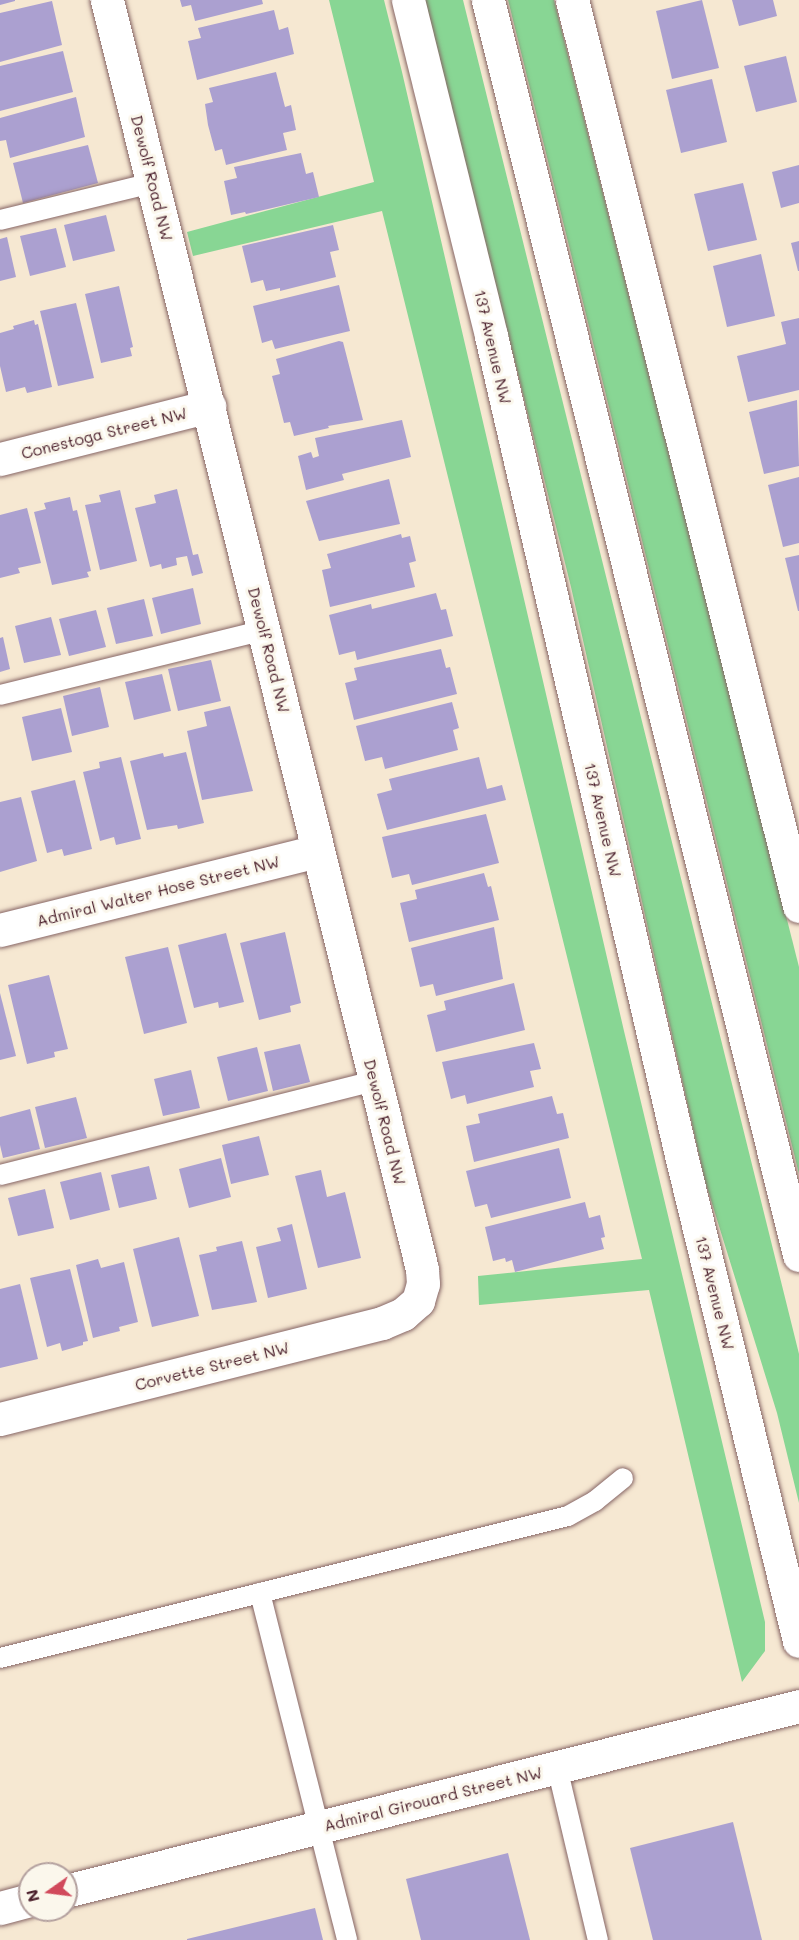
<!DOCTYPE html>
<html>
<head>
<meta charset="utf-8">
<style>
  body { margin:0 }
  #map { position:relative; width:799px; height:1940px; overflow:hidden; background:#f6e8d2; font-family:Mali,sans-serif }
  div>[style] { position:absolute }
  .green>* { inset:0; background:#88d694 }
  .building>* { inset:0; background:#aba0d0 }
  .roads { filter:drop-shadow(0 0 2px #866565) drop-shadow(0 0 2px #866565) }
  .service>* { height:20px; margin:-10px; padding:0 10px; transform-origin:10px; border-radius:10px; background:#fff }
  .minor>* { height:33px; margin:-16.5px; padding:0 16.5px; transform-origin:16.5px; border-radius:16.5px; background:#fff }
  .secondary>* { height:33px; margin:-16.5px; padding:0 16.5px; transform-origin:16.5px; border-radius:16.5px; background:#fff }
  span { translate:-50% -50%; white-space:nowrap; text-align:center; line-height:1.15; -webkit-text-stroke:6px #fbf7ec; paint-order:stroke }
  .street-label { font-size:16px; color:#4a1f2b }
  .north { position:absolute; left:18px; top:1862px; width:60px; height:60px; box-sizing:border-box; background:#fbf7ec; border:2px solid #b4a19f; border-radius:50%; rotate:256deg; font-size:16px; font-weight:700; line-height:24px; text-align:center; color:#4a1f2b }
  .north::after { content:''; display:block; margin:auto; width:21px; height:27px; background:#d1495b; clip-path:polygon(50% 0,100% 100%,50% 72%,0 100%) }
</style>
</head>
<body>
<div id="map">
  <div class="green">
    <i style="clip-path:polygon(329px 0,384px 0,402px 72px,624px 1031px,765px 1622px,765px 1651px,742px 1682px,649px 1290px,479px 1305px,478px 1276px,642px 1259px,382px 211px,193px 256px,187px 232px,374px 182px)"></i>
    <i style="clip-path:polygon(425px 0,463px 0,799px 1354px,799px 1503px,777px 1413px,705px 1181px,571px 587px)"></i>
    <i style="clip-path:polygon(508px 0,554px 0,799px 967px,799px 1174px)"></i>
  </div>
  <div class="building">
    <i style="clip-path:polygon(0 0,15px 0,15px 1px,0 5px)"></i>
    <i style="clip-path:polygon(180px 0,262px 0,263px 4px,195px 21px,191px 5px,182px 7px)"></i>
    <i style="clip-path:polygon(702px 0,719px 68px,672px 79px,656px 11px)"></i>
    <i style="clip-path:polygon(732px 0,773px 0,777px 16px,739px 26px)"></i>
    <i style="clip-path:polygon(52px 1px,62px 45px,0 62px,0 13px)"></i>
    <i style="clip-path:polygon(274px 10px,279px 30px,288px 27px,294px 54px,197px 80px,188px 41px,201px 38px,198px 28px)"></i>
    <i style="clip-path:polygon(63px 51px,73px 92px,0 111px,0 66px)"></i>
    <i style="clip-path:polygon(786px 56px,797px 102px,756px 112px,744px 66px)"></i>
    <i style="clip-path:polygon(276px 72px,285px 107px,291px 105px,296px 130px,283px 133px,287px 150px,226px 165px,222px 149px,215px 151px,208px 125px,205px 104px,213px 102px,209px 88px)"></i>
    <i style="clip-path:polygon(712px 79px,727px 142px,681px 153px,666px 90px)"></i>
    <i style="clip-path:polygon(76px 97px,85px 137px,10px 158px,6px 140px,0 141px,0 118px)"></i>
    <i style="clip-path:polygon(88px 145px,98px 183px,23px 203px,13px 163px)"></i>
    <i style="clip-path:polygon(301px 153px,306px 174px,313px 172px,319px 197px,246px 214px,245px 212px,231px 215px,224px 181px,237px 178px,234px 167px)"></i>
    <i style="clip-path:polygon(799px 165px,799px 203px,781px 208px,772px 172px)"></i>
    <i style="clip-path:polygon(743px 183px,757px 240px,708px 251px,694px 194px)"></i>
    <i style="clip-path:polygon(106px 215px,115px 251px,73px 261px,64px 225px)"></i>
    <i style="clip-path:polygon(333px 225px,339px 250px,330px 252px,336px 277px,280px 291px,280px 288px,266px 291px,263px 280px,251px 283px,242px 246px)"></i>
    <i style="clip-path:polygon(56px 228px,66px 267px,30px 276px,20px 236px)"></i>
    <i style="clip-path:polygon(7px 237px,16px 277px,0 281px,0 239px)"></i>
    <i style="clip-path:polygon(799px 241px,799px 271px,798px 271px,791px 243px)"></i>
    <i style="clip-path:polygon(761px 254px,775px 316px,727px 327px,713px 266px)"></i>
    <i style="clip-path:polygon(339px 285px,350px 331px,275px 349px,272px 340px,262px 343px,253px 306px)"></i>
    <i style="clip-path:polygon(119px 286px,133px 347px,130px 348px,132px 356px,101px 363px,85px 294px)"></i>
    <i style="clip-path:polygon(76px 303px,94px 378px,58px 386px,40px 311px)"></i>
    <i style="clip-path:polygon(799px 318px,799px 390px,748px 402px,737px 356px,786px 344px,781px 322px)"></i>
    <i style="clip-path:polygon(34px 320px,35px 325px,38px 324px,52px 387px,27px 393px,25px 387px,6px 392px,0 366px,0 333px,14px 329px,13px 326px)"></i>
    <i style="clip-path:polygon(339px 341px,343px 342px,363px 420px,328px 426px,329px 428px,294px 436px,290px 422px,284px 423px,272px 376px,280px 374px,276px 359px)"></i>
    <i style="clip-path:polygon(797px 400px,799px 466px,764px 474px,749px 412px)"></i>
    <i style="clip-path:polygon(402px 420px,411px 457px,342px 474px,344px 480px,306px 490px,298px 456px,311px 452px,313px 458px,319px 456px,315px 438px)"></i>
    <i style="clip-path:polygon(799px 477px,799px 543px,783px 547px,768px 485px)"></i>
    <i style="clip-path:polygon(389px 479px,400px 524px,319px 541px,306px 501px)"></i>
    <i style="clip-path:polygon(177px 489px,193px 555px,198px 554px,203px 573px,192px 576px,187px 556px,176px 558px,177px 565px,162px 569px,161px 564px,150px 567px,135px 508px,156px 503px,154px 495px)"></i>
    <i style="clip-path:polygon(120px 490px,137px 561px,100px 570px,85px 505px,101px 502px,99px 495px)"></i>
    <i style="clip-path:polygon(70px 497px,73px 511px,77px 510px,91px 571px,87px 572px,89px 577px,52px 585px,34px 512px,46px 509px,44px 503px)"></i>
    <i style="clip-path:polygon(27px 508px,41px 563px,18px 568px,20px 573px,0 578px,0 515px)"></i>
    <i style="clip-path:polygon(401px 534px,402px 538px,410px 536px,416px 561px,409px 563px,415px 587px,330px 607px,322px 570px,331px 568px,327px 554px)"></i>
    <i style="clip-path:polygon(799px 555px,799px 611px,798px 611px,785px 558px)"></i>
    <i style="clip-path:polygon(193px 588px,201px 624px,161px 634px,152px 598px)"></i>
    <i style="clip-path:polygon(436px 593px,441px 610px,446px 609px,453px 636px,357px 660px,355px 651px,339px 655px,329px 615px,371px 604px,372px 609px)"></i>
    <i style="clip-path:polygon(144px 599px,153px 636px,116px 644px,107px 608px)"></i>
    <i style="clip-path:polygon(96px 610px,106px 647px,69px 656px,59px 619px)"></i>
    <i style="clip-path:polygon(51px 617px,61px 655px,24px 663px,15px 626px)"></i>
    <i style="clip-path:polygon(3px 637px,10px 669px,0 672px,0 638px)"></i>
    <i style="clip-path:polygon(441px 649px,446px 668px,450px 667px,457px 694px,354px 720px,345px 683px,357px 680px,354px 668px)"></i>
    <i style="clip-path:polygon(211px 660px,221px 701px,178px 711px,168px 669px)"></i>
    <i style="clip-path:polygon(162px 674px,171px 711px,134px 720px,125px 682px)"></i>
    <i style="clip-path:polygon(100px 687px,109px 727px,72px 736px,63px 696px)"></i>
    <i style="clip-path:polygon(452px 702px,459px 728px,453px 730px,458px 750px,385px 769px,382px 757px,365px 761px,356px 726px)"></i>
    <i style="clip-path:polygon(230px 706px,253px 791px,202px 800px,187px 731px,207px 726px,204px 712px)"></i>
    <i style="clip-path:polygon(61px 708px,72px 752px,32px 761px,22px 717px)"></i>
    <i style="clip-path:polygon(186px 752px,204px 823px,178px 829px,177px 825px,147px 830px,130px 761px,163px 753px,164px 757px)"></i>
    <i style="clip-path:polygon(121px 757px,141px 839px,116px 845px,114px 837px,100px 841px,83px 772px,100px 768px,99px 762px)"></i>
    <i style="clip-path:polygon(479px 757px,487px 789px,502px 785px,506px 800px,387px 830px,377px 794px,392px 790px,389px 779px)"></i>
    <i style="clip-path:polygon(75px 780px,92px 849px,64px 856px,62px 849px,47px 853px,31px 791px)"></i>
    <i style="clip-path:polygon(21px 797px,37px 861px,0 872px,0 802px)"></i>
    <i style="clip-path:polygon(486px 814px,499px 863px,412px 885px,409px 874px,392px 878px,382px 837px)"></i>
    <i style="clip-path:polygon(484px 873px,488px 887px,491px 886px,499px 920px,409px 942px,400px 903px,417px 899px,415px 890px)"></i>
    <i style="clip-path:polygon(494px 927px,503px 979px,436px 996px,433px 984px,420px 987px,411px 948px)"></i>
    <i style="clip-path:polygon(285px 932px,301px 1003px,290px 1006px,291px 1012px,259px 1020px,240px 943px)"></i>
    <i style="clip-path:polygon(226px 933px,244px 1002px,219px 1008px,218px 1002px,194px 1008px,178px 945px)"></i>
    <i style="clip-path:polygon(168px 947px,187px 1023px,144px 1034px,125px 957px)"></i>
    <i style="clip-path:polygon(49px 975px,68px 1049px,54px 1052px,55px 1057px,27px 1064px,8px 985px)"></i>
    <i style="clip-path:polygon(514px 983px,525px 1030px,436px 1052px,427px 1015px,446px 1010px,444px 1001px)"></i>
    <i style="clip-path:polygon(0 993px,16px 1056px,0 1060px)"></i>
    <i style="clip-path:polygon(534px 1043px,541px 1069px,530px 1071px,534px 1087px,467px 1104px,465px 1095px,451px 1099px,442px 1062px)"></i>
    <i style="clip-path:polygon(300px 1044px,310px 1082px,273px 1091px,264px 1052px)"></i>
    <i style="clip-path:polygon(257px 1047px,268px 1091px,228px 1101px,217px 1057px)"></i>
    <i style="clip-path:polygon(191px 1070px,200px 1108px,163px 1116px,154px 1079px)"></i>
    <i style="clip-path:polygon(552px 1096px,557px 1114px,563px 1113px,569px 1138px,474px 1162px,466px 1126px,480px 1123px,478px 1114px)"></i>
    <i style="clip-path:polygon(76px 1097px,87px 1138px,45px 1148px,35px 1107px)"></i>
    <i style="clip-path:polygon(30px 1109px,40px 1149px,3px 1158px,0 1145px,0 1117px)"></i>
    <i style="clip-path:polygon(259px 1136px,269px 1175px,231px 1184px,222px 1145px)"></i>
    <i style="clip-path:polygon(559px 1148px,571px 1198px,491px 1218px,487px 1204px,475px 1207px,466px 1171px)"></i>
    <i style="clip-path:polygon(221px 1158px,231px 1197px,189px 1208px,179px 1169px)"></i>
    <i style="clip-path:polygon(149px 1166px,157px 1199px,119px 1208px,111px 1175px)"></i>
    <i style="clip-path:polygon(321px 1170px,327px 1197px,345px 1192px,361px 1258px,318px 1268px,295px 1176px)"></i>
    <i style="clip-path:polygon(101px 1172px,110px 1210px,70px 1220px,60px 1182px)"></i>
    <i style="clip-path:polygon(45px 1189px,54px 1228px,18px 1236px,8px 1198px)"></i>
    <i style="clip-path:polygon(585px 1202px,589px 1218px,600px 1215px,605px 1237px,601px 1238px,604px 1249px,515px 1272px,512px 1260px,506px 1262px,505px 1258px,493px 1261px,485px 1227px)"></i>
    <i style="clip-path:polygon(292px 1224px,307px 1289px,268px 1298px,256px 1247px,281px 1241px,277px 1228px)"></i>
    <i style="clip-path:polygon(179px 1237px,199px 1316px,152px 1327px,133px 1249px)"></i>
    <i style="clip-path:polygon(242px 1241px,257px 1302px,212px 1310px,199px 1255px,217px 1251px,216px 1247px)"></i>
    <i style="clip-path:polygon(98px 1259px,101px 1268px,124px 1262px,138px 1322px,119px 1327px,120px 1331px,93px 1338px,76px 1265px)"></i>
    <i style="clip-path:polygon(70px 1269px,88px 1341px,83px 1342px,83px 1345px,62px 1351px,60px 1343px,47px 1347px,30px 1278px)"></i>
    <i style="clip-path:polygon(20px 1284px,38px 1359px,0 1368px,0 1289px)"></i>
    <i style="clip-path:polygon(733px 1822px,762px 1940px,653px 1940px,630px 1848px)"></i>
    <i style="clip-path:polygon(508px 1853px,530px 1940px,421px 1940px,406px 1879px)"></i>
    <i style="clip-path:polygon(315px 1908px,323px 1940px,187px 1940px,187px 1939px)"></i>
  </div>
  <div class="roads">
    <div class="service">
      <i style="left:0;top:220px;width:156px;rotate:-13.7deg"></i>
      <i style="left:0;top:695px;width:272px;rotate:-13.8deg"></i>
      <i style="left:0;top:1175px;width:387px;rotate:-14.1deg"></i>
      <i style="left:260px;top:1593px;width:358px;rotate:75.9deg"></i>
      <i style="left:0;top:1658px;width:585px;rotate:-14.04deg"></i>
      <i style="left:568px;top:1516px;width:31px;rotate:-29deg"></i>
      <i style="left:595px;top:1501px;width:36px;rotate:-39deg"></i>
      <i style="left:557px;top:1767px;width:178px;rotate:76.7deg"></i>
    </div>
    <div class="minor">
      <i style="left:572px;top:0;width:934px;rotate:75.93deg"></i>
      <i style="left:0;top:459px;width:216px;rotate:-14.2deg"></i>
      <i style="left:0;top:930px;width:327px;rotate:-14deg"></i>
      <i style="left:0;top:1419px;width:394px;rotate:-14.1deg"></i>
      <i style="left:382px;top:1323px;width:23px;rotate:-23deg"></i>
      <i style="left:403px;top:1314px;width:20px;rotate:-41deg"></i>
      <i style="left:418px;top:1301px;width:18px;rotate:-74deg"></i>
      <i style="left:423px;top:1284px;width:15px;rotate:-94deg"></i>
      <i style="left:422px;top:1269px;width:1308px;rotate:-103.94deg"></i>
      <i style="left:66px;top:1891px;width:756px;rotate:-14.16deg"></i>
      <i style="left:0;top:1908px;width:31px;rotate:-15deg"></i>
    </div>
    <div class="secondary">
      <i style="left:408px;top:0;width:346px;rotate:76.1deg"></i>
      <i style="left:491px;top:336px;width:841px;rotate:76.94deg"></i>
      <i style="left:681px;top:1155px;width:500px;rotate:76.35deg"></i>
      <i style="left:488px;top:0;width:1293px;rotate:76.08deg"></i>
    </div>
  </div>
  <div class="street-label">
    <span style="left:152px;top:178px;rotate:76deg">Dewolf Road NW</span>
    <span style="left:493px;top:347px;rotate:77deg">137 Avenue NW</span>
    <span style="left:104px;top:433px;rotate:-14deg">Conestoga Street NW</span>
    <span style="left:269px;top:650px;rotate:76deg">Dewolf Road NW</span>
    <span style="left:603px;top:820px;rotate:77deg">137 Avenue NW</span>
    <span style="left:158px;top:891px;rotate:-14deg">Admiral Walter Hose Street NW</span>
    <span style="left:385px;top:1122px;rotate:76deg">Dewolf Road NW</span>
    <span style="left:715px;top:1293px;rotate:76deg">137 Avenue NW</span>
    <span style="left:212px;top:1366px;rotate:-14deg">Corvette Street NW</span>
    <span style="left:433px;top:1799px;rotate:-14deg">Admiral Girouard Street NW</span>
  </div>
  <div class="north">N</div>
</div>
</body>
</html>
